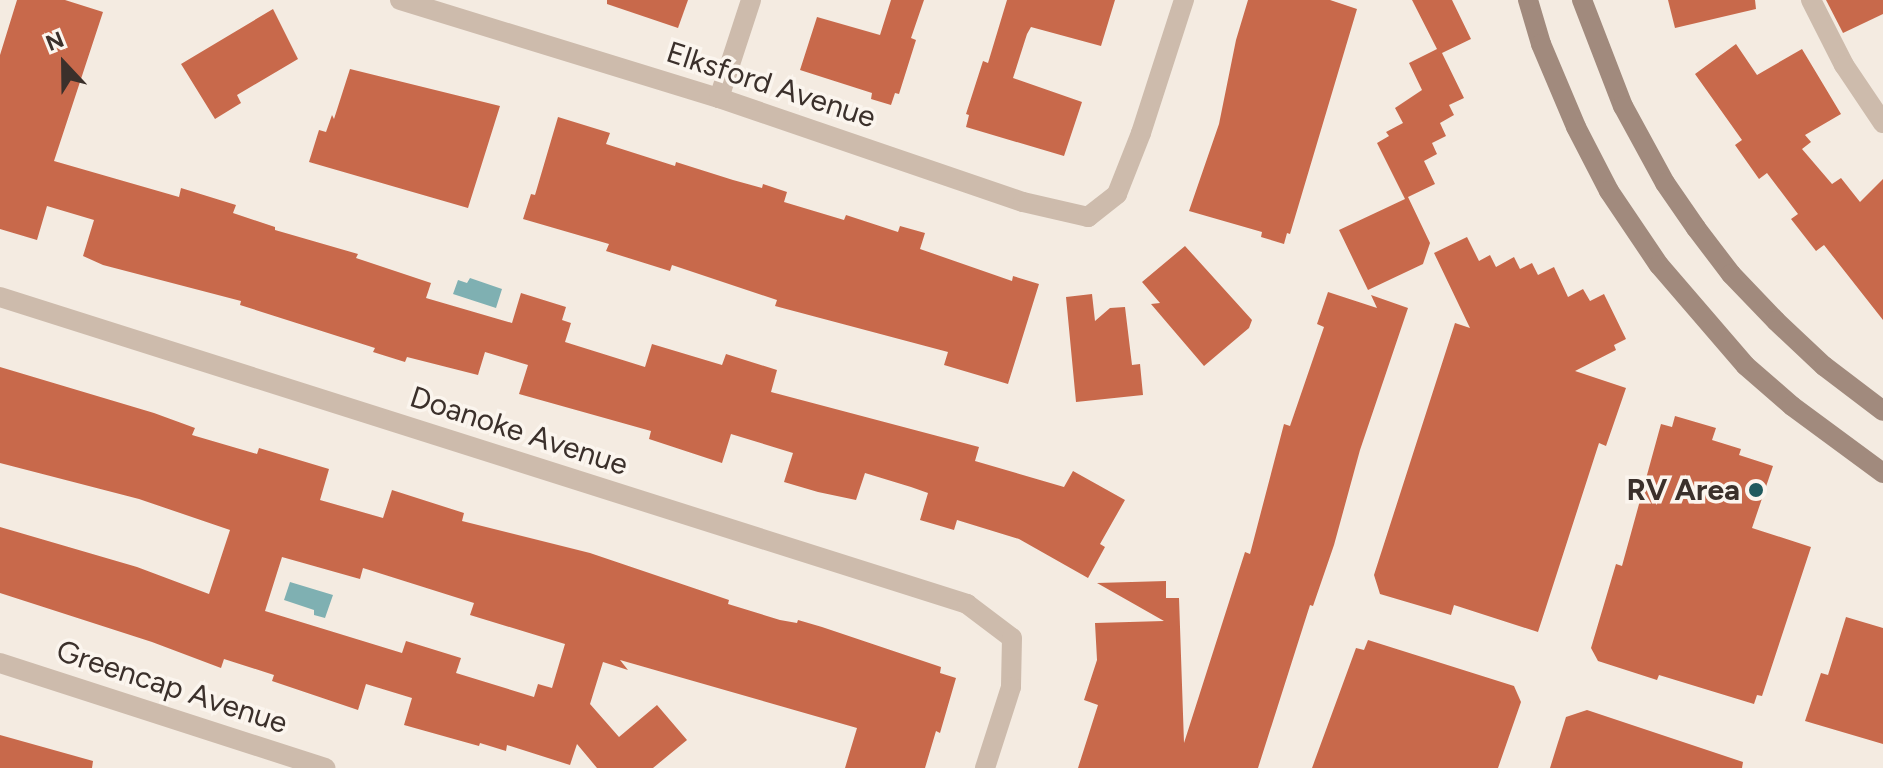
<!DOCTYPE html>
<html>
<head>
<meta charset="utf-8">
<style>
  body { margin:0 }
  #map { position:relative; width:1883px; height:768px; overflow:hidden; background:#f4ebe1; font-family:Figtree,sans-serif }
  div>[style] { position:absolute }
  .water>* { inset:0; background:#7fb0b2 }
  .building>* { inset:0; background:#c8694b }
  .street>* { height:20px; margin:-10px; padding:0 10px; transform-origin:10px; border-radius:10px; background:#cdbbac }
  .secondary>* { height:20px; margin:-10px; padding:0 10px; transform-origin:10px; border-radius:10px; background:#a18a7d }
  .dots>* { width:22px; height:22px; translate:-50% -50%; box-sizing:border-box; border:4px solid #fbf5ee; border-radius:50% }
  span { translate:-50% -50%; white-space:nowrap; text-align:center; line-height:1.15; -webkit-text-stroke:7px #fbf5ee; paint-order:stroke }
  .street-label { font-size:30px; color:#3b302b }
  .poi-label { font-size:30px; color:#3b302b; font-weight:700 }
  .right { translate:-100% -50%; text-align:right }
  .north { position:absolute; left:24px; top:24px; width:80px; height:80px; -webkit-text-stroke:6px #fbf5ee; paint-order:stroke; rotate:338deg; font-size:22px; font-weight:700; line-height:32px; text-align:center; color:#3b302b }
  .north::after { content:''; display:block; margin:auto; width:28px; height:36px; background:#3b302b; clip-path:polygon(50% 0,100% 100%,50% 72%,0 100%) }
</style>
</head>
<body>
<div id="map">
  <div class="water">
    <i style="clip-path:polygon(470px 278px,502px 289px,496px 308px,453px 294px,458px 280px,467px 283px)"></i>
    <i style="clip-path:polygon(290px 582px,333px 595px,325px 618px,314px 615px,314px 610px,284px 600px)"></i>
  </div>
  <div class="building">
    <i style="clip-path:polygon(17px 0,65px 0,103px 12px,54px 161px,179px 197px,181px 188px,236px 205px,233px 213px,275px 227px,275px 230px,358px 254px,356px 258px,431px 283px,426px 298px,512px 323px,521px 293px,566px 307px,562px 320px,571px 323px,565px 342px,645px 367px,652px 344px,722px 365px,726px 354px,777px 370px,771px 392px,979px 447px,975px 461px,1064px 487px,1073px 471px,1125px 500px,1100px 544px,1105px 547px,1088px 578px,1019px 539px,957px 520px,954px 530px,920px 520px,928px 493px,911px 487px,865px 473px,856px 500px,818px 492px,784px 482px,793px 453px,731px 434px,722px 463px,649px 439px,651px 431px,519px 394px,528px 365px,485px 352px,478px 375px,407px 357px,405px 362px,373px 352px,375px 348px,240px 305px,241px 301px,103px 265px,83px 256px,94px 220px,47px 206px,37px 240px,0 229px,0 55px)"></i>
    <i style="clip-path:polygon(607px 0,688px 0,678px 28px,607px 4px)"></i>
    <i style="clip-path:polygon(891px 0,924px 0,911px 38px,916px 40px,899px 94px,895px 93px,891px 105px,871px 99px,872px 93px,800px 70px,817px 17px,880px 35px)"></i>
    <i style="clip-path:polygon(1007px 0,1115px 0,1101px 46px,1031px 27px,1027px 34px,1013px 78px,1082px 102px,1064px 156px,966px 127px,969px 115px,966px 114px,983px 61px,988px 63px)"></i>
    <i style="clip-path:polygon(1248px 0,1330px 0,1357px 9px,1290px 234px,1287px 233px,1284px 244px,1261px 237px,1262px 232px,1189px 211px,1219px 124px,1236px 40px)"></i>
    <i style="clip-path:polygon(1412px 0,1452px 0,1471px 39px,1442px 53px,1464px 98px,1449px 105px,1454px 115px,1440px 123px,1446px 136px,1432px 143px,1437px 154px,1424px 161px,1435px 184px,1408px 197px,1430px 243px,1423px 264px,1368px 290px,1339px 230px,1405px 199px,1377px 143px,1389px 136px,1386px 132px,1403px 123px,1395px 108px,1422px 90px,1409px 63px,1437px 49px)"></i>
    <i style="clip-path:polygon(1668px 0,1755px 0,1756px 9px,1675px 28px)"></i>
    <i style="clip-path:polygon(1826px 0,1883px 0,1883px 14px,1843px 33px)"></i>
    <i style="clip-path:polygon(273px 9px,298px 59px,237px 95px,241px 103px,215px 119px,181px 64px)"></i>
    <i style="clip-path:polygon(1736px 44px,1757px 75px,1802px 49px,1841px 114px,1805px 135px,1811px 142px,1802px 149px,1832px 184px,1841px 178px,1860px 202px,1883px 179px,1883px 320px,1824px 245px,1816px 251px,1791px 219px,1798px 214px,1767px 173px,1759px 179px,1735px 145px,1742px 140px,1695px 74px)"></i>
    <i style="clip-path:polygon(350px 69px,500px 106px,468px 208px,309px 162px,319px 130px,326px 132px,332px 115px,334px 119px)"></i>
    <i style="clip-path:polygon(558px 117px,610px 133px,606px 144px,675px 166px,676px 162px,733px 180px,762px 188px,763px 184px,787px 192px,784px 202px,844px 220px,846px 215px,898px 232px,900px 226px,925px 233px,920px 249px,1012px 281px,1013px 276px,1039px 284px,1008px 384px,944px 365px,948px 352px,775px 306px,777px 300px,672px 265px,670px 271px,606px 251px,609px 244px,523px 219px,531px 194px,535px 195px)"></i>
    <i style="clip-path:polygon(1467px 237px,1479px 261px,1490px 255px,1496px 267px,1514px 257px,1520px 269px,1532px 263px,1538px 275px,1554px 267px,1568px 297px,1583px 289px,1590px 301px,1604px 294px,1626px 339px,1614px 345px,1616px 350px,1575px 371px,1626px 388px,1606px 446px,1599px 443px,1538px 632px,1454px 605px,1451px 615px,1380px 594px,1374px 575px,1455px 323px,1470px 328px,1434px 253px)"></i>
    <i style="clip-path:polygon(1185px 246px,1252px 320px,1249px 328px,1204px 366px,1151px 304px,1160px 303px,1142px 282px)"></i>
    <i style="clip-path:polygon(1328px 292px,1377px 308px,1371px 295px,1408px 308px,1360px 450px,1334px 545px,1313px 606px,1310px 605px,1258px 768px,1078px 768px,1098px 705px,1084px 700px,1097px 660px,1095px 623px,1164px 621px,1097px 583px,1166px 581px,1166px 598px,1179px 598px,1184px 743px,1245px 552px,1250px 554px,1284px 424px,1290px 426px,1324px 327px,1317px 324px)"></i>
    <i style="clip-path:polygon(1092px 294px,1095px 321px,1110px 308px,1125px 307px,1132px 365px,1140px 364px,1143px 395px,1076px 402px,1066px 297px)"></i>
    <i style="clip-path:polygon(evenodd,0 367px,154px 413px,195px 428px,192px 435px,257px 454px,259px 448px,329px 469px,320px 500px,383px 518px,392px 490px,464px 513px,462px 521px,590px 553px,729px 600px,728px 604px,780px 620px,797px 623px,798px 620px,822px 627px,941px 667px,940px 673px,956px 678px,940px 733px,936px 731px,925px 768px,845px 768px,857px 728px,620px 660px,628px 670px,603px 662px,590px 704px,619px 737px,657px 705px,687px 740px,653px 768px,597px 768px,577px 744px,570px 765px,507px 745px,506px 751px,480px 743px,479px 746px,404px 725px,412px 698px,366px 684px,358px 710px,272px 681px,274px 675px,224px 659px,221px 668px,152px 642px,0 593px,0 527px,137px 567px,209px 594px,230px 530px,139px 499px,0 463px,0 367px,282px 557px,360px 579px,363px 568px,474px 603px,470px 615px,565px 644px,552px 688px,538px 684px,534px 697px,456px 673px,461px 658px,406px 641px,402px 653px,265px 611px,282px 557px)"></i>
    <i style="clip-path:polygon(1675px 416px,1716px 428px,1712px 440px,1741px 449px,1739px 455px,1773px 466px,1752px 528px,1811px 547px,1762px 696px,1757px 695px,1754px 704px,1659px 675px,1657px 680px,1598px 661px,1591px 648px,1616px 564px,1622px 566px,1661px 424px,1672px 427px)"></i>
    <i style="clip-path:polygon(1846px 617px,1883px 628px,1883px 744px,1805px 721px,1821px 673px,1828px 675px)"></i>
    <i style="clip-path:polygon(1368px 640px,1514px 686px,1521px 702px,1498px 768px,1312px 768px,1356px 648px,1364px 650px)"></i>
    <i style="clip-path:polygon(1587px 710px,1743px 762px,1742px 768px,1550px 768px,1566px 717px)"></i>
    <i style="clip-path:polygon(0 735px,93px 761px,92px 768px,0 768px)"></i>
  </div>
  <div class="street">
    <i style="left:400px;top:0;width:334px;rotate:17.1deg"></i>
    <i style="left:719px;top:98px;width:321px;rotate:18.9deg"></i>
    <i style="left:1023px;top:202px;width:67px;rotate:13deg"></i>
    <i style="left:1088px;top:217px;width:37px;rotate:-38deg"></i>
    <i style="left:1117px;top:194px;width:66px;rotate:-68.5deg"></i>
    <i style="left:1141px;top:133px;width:140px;rotate:-72.1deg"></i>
    <i style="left:1811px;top:0;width:73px;rotate:63.1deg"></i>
    <i style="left:1844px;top:65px;width:70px;rotate:56.1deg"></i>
    <i style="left:719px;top:98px;width:103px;rotate:-71.9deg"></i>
    <i style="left:0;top:297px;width:1015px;rotate:17.61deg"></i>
    <i style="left:967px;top:604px;width:56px;rotate:37.1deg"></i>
    <i style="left:1012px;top:638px;width:49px;rotate:91.2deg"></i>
    <i style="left:1011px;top:687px;width:85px;rotate:107.8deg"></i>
    <i style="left:0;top:663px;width:342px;rotate:17.9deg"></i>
  </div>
  <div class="secondary">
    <i style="left:1528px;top:0;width:46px;rotate:73.5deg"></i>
    <i style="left:1541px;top:44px;width:90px;rotate:67.1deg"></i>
    <i style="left:1576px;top:127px;width:72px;rotate:62.7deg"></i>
    <i style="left:1609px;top:191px;width:89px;rotate:56deg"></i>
    <i style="left:1659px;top:265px;width:133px;rotate:49.3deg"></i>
    <i style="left:1746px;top:366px;width:61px;rotate:41deg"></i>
    <i style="left:1792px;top:406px;width:113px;rotate:36.4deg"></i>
    <i style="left:1582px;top:0;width:114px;rotate:68.9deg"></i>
    <i style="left:1623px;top:106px;width:88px;rotate:61.4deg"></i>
    <i style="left:1665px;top:183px;width:55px;rotate:55.4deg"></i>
    <i style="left:1696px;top:228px;width:58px;rotate:52.7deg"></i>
    <i style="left:1731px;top:274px;width:65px;rotate:46.2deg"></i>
    <i style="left:1776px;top:321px;width:66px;rotate:43.2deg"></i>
    <i style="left:1824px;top:366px;width:74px;rotate:37.3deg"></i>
  </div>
  <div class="dots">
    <i style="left:1756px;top:490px;background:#1f5a5e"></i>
  </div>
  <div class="street-label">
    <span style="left:771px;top:85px;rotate:18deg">Elksford Avenue</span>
    <span style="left:519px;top:431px;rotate:18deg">Doanoke Avenue</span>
    <span style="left:172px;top:687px;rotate:18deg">Greencap Avenue</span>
  </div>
  <div class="poi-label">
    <span class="right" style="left:1740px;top:490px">RV Area</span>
  </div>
  <div class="north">N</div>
</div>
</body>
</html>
